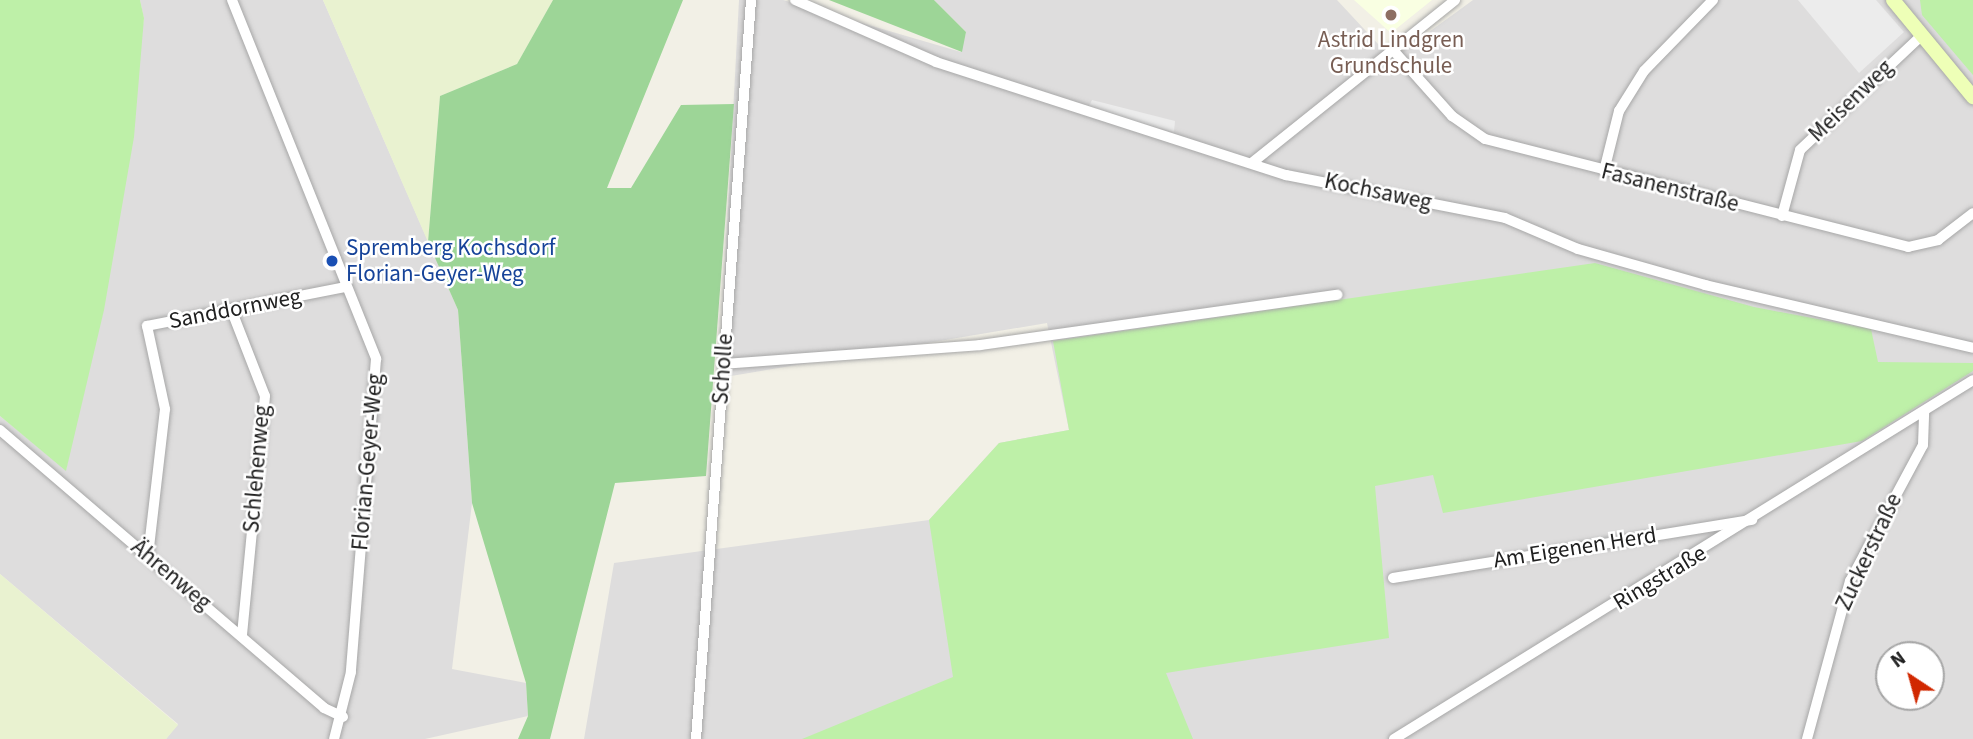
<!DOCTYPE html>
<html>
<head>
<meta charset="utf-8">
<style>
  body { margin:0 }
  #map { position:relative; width:1973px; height:739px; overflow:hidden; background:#f2f0e6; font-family:"Source Sans 3",sans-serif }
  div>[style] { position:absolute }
  .residential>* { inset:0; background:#dedddd }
  .education>* { inset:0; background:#f9ffe2 }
  .farmland>* { inset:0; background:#e9f2d0 }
  .grass>* { inset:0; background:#bef0a8 }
  .forest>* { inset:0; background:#9dd597 }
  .parking>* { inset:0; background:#ececec }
  .roads { filter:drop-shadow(0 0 2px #a7a7a7) drop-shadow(0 0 2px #a7a7a7) }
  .street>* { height:10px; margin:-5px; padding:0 5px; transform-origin:5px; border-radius:5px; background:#fff }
  .secondary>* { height:14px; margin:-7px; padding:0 7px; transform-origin:7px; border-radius:7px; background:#eeffb7 }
  .dots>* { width:19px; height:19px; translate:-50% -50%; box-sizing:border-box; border:4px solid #fff; border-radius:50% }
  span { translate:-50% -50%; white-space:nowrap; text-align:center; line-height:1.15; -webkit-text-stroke:5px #fff; paint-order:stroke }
  .education-label { font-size:23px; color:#785e54 }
  .street-label { font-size:23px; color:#202020 }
  .transit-label { font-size:23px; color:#164399 }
  .left { translate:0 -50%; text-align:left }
  .north { position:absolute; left:1875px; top:641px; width:70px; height:70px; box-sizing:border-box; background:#fff; border:2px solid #a6a6a6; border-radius:50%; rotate:324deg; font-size:19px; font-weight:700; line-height:28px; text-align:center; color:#202020 }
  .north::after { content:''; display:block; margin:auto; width:24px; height:32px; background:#d12800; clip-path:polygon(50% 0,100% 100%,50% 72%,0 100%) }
</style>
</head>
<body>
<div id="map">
  <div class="residential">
    <i style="clip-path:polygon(140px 0,323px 0,458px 310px,472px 503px,452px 669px,526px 683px,528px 716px,425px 739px,166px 739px,178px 724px,0 574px,0 416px,66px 470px,144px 19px)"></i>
    <i style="clip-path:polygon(evenodd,739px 0,783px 0,961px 52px,966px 32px,934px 0,1337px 0,1392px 59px,1473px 0,1973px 0,1973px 739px,584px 739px,614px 563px,929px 520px,999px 443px,1069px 430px,1047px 323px,719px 378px,739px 0,1889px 655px,1931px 655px,1931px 697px,1889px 697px,1889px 655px)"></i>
  </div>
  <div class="education">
    <i style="clip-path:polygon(1354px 0,1432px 0,1391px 33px)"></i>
  </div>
  <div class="farmland">
    <i style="clip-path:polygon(323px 0,553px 0,517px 64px,440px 96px,428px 242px)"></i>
    <i style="clip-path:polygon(0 574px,178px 725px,166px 739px,0 739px)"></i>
  </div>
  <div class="grass">
    <i style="clip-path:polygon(0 0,140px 0,144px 18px,134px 137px,104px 310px,66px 471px,0 416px)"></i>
    <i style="clip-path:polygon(1920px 0,1973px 0,1973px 75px,1922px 15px)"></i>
    <i style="clip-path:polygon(1595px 263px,1754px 307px,1871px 329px,1878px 362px,1973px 363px,1973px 371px,1862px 441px,1443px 513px,1433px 475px,1375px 486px,1389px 638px,1166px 673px,1193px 739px,802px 739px,953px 677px,929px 520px,999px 443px,1069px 430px,1053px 341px)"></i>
  </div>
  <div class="forest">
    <i style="clip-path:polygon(553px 0,683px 0,607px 188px,631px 188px,681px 105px,734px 104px,706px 476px,615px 483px,550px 739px,518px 739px,528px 716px,526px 683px,472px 503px,458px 310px,428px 242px,440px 96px,517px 64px)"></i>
    <i style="clip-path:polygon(829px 0,934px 0,966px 32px,962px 52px)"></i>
  </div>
  <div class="parking">
    <i style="clip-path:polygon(1798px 0,1876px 0,1904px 32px,1859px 73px)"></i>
    <i style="clip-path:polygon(1092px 100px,1175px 121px,1174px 132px,1088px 108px)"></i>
  </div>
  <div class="roads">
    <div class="street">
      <i style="left:232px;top:0;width:387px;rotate:68.1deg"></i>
      <i style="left:376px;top:359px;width:314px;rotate:94.6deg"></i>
      <i style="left:351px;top:672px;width:69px;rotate:104.2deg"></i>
      <i style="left:795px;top:0;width:154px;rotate:23.7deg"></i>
      <i style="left:936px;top:62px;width:368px;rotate:17.9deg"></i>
      <i style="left:1286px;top:175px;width:223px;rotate:11.1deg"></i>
      <i style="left:1505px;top:218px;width:79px;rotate:23deg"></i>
      <i style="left:1578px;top:249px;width:132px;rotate:15.8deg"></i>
      <i style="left:1705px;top:285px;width:275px;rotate:13.2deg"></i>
      <i style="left:1393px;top:50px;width:89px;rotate:48.2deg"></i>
      <i style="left:1452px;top:116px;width:40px;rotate:34.9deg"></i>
      <i style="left:1485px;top:139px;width:437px;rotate:14.3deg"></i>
      <i style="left:1908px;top:247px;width:31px;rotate:-13deg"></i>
      <i style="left:1938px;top:240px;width:44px;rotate:-37.6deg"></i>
      <i style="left:1253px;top:162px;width:259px;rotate:-38.7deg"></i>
      <i style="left:1604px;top:171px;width:62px;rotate:-76deg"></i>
      <i style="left:1619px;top:111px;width:47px;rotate:-58deg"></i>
      <i style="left:1644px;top:71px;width:99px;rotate:-45.8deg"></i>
      <i style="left:1782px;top:216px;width:68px;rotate:-74.7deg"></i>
      <i style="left:1800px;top:150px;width:168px;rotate:-43.3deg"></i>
      <i style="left:231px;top:309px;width:93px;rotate:68.7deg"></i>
      <i style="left:265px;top:396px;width:240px;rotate:95.5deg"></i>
      <i style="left:723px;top:364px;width:258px;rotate:-4.2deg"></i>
      <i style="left:980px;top:345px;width:361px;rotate:-8deg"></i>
      <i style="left:0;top:430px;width:427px;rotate:40.6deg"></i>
      <i style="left:324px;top:708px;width:21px;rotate:25deg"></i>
      <i style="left:148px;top:556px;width:148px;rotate:-83.4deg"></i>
      <i style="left:165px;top:409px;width:85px;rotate:-102.2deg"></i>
      <i style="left:147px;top:326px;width:203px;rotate:-11.1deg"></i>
      <i style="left:1393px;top:578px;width:364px;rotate:-9.2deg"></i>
      <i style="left:696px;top:739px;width:741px;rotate:-85.74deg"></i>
      <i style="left:1394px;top:739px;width:681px;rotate:-31.8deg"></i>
      <i style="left:1807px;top:739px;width:164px;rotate:-74.8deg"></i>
      <i style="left:1850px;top:581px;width:154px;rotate:-61.8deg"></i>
      <i style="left:1923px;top:445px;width:33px;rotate:-88deg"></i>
    </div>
    <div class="secondary">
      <i style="left:1893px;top:0;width:126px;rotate:50.5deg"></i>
    </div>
  </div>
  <div class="dots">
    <i style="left:1391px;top:15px;background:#8d6e63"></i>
    <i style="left:332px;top:261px;background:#1a4fb4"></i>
  </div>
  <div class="education-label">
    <span style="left:1391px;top:53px">Astrid Lindgren<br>Grundschule</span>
  </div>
  <div class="street-label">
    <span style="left:1851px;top:101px;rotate:-44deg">Meisenweg</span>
    <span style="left:1670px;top:188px;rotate:14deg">Fasanenstraße</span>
    <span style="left:1378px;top:192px;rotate:12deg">Kochsaweg</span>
    <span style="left:235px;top:309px;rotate:-11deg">Sanddornweg</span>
    <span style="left:723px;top:369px;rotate:-86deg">Scholle</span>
    <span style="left:368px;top:462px;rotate:-85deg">Florian-Geyer-Weg</span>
    <span style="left:257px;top:469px;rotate:-85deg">Schlehenweg</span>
    <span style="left:1575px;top:548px;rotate:-9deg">Am Eigenen Herd</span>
    <span style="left:1869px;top:552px;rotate:-65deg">Zuckerstraße</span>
    <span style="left:171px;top:575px;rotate:40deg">Ährenweg</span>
    <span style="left:1660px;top:578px;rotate:-31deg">Ringstraße</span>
  </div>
  <div class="transit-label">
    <span class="left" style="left:346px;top:261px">Spremberg Kochsdorf<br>Florian-Geyer-Weg</span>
  </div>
  <div class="north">N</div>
</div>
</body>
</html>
